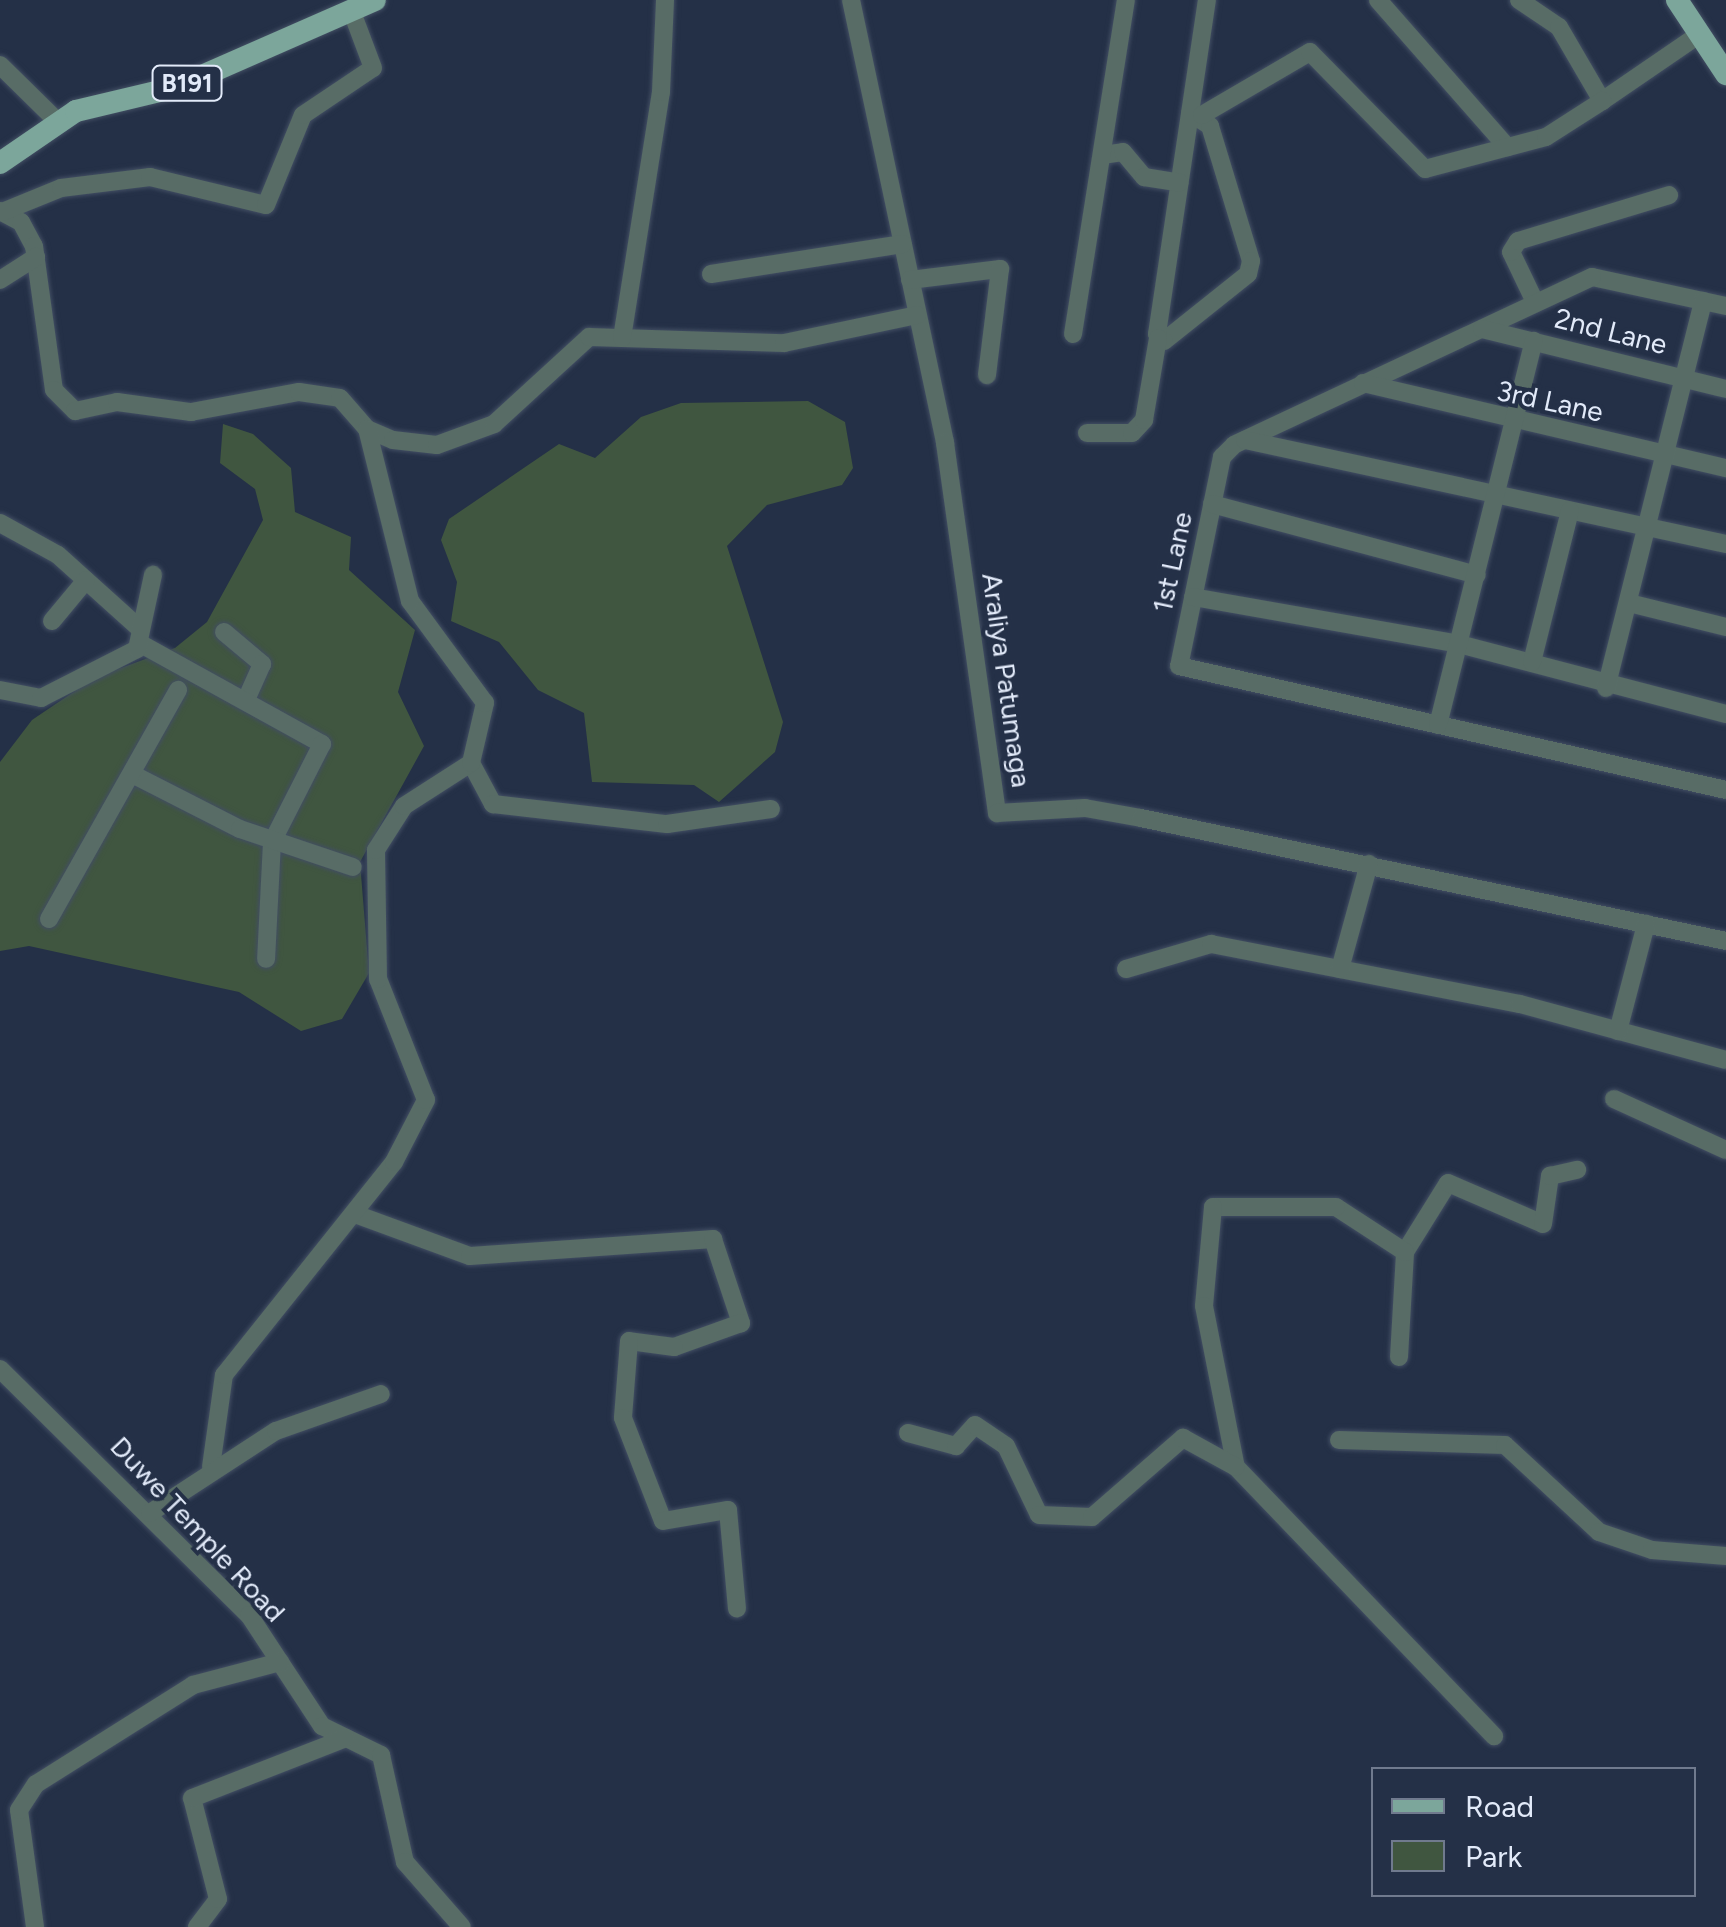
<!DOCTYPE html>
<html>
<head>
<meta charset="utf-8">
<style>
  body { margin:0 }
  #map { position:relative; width:1726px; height:1927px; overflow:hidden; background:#243047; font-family:Figtree,sans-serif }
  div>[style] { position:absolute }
  .green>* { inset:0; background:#405640 }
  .roads { filter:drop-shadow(0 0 2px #424e63) drop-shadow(0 0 2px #424e63) }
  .minor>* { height:18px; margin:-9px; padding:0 9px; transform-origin:9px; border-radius:9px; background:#586c66 }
  .major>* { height:22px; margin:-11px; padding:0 11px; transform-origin:11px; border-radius:11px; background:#7ca69b }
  span { translate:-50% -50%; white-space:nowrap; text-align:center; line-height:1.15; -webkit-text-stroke:8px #243047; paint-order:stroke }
  .shield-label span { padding:2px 8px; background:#243047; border:2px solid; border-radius:8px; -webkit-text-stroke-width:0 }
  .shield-label { font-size:25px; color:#e2eaf9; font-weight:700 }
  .street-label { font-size:28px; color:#e2eaf9 }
  .legend { position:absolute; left:1371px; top:1767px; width:325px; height:130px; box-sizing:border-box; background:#243047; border:2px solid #707a8e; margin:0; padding:12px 18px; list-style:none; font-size:30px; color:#e2eaf9 }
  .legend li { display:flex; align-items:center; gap:20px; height:50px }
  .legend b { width:50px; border:2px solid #707a8e }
</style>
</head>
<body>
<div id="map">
  <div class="green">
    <i style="clip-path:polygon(808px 401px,845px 422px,853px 468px,842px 485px,767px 505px,727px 546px,783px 722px,775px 752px,719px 802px,694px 785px,592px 782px,584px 713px,538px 690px,499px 642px,451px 621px,457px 582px,441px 540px,449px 519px,559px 444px,595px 458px,641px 417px,681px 403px)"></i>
    <i style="clip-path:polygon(223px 424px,253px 434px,291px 468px,295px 512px,351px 537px,349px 570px,415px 630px,398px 692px,424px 746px,360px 862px,369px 973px,342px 1019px,301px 1031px,239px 992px,29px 946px,0 951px,0 762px,32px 720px,94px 678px,175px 648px,207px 622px,263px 520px,255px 489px,220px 463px)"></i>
  </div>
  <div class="roads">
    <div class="minor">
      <i style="left:851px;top:0;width:453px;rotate:78deg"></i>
      <i style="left:945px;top:443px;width:374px;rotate:82deg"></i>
      <i style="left:997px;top:813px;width:88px;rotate:-3.3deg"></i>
      <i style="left:1085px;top:808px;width:57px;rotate:10.1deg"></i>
      <i style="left:1141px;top:818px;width:598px;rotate:11.87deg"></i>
      <i style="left:1378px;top:0;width:196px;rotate:48.7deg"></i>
      <i style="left:1519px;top:0;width:48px;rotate:34deg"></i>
      <i style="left:1559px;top:27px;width:86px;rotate:59.8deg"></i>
      <i style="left:1602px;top:101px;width:119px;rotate:-34.4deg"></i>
      <i style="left:0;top:65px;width:81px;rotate:44.5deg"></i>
      <i style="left:1190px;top:113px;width:24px;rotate:33deg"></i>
      <i style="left:1210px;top:126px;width:141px;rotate:73.1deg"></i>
      <i style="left:1251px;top:261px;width:13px;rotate:103deg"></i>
      <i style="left:1248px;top:274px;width:107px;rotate:141.4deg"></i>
      <i style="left:1164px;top:341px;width:10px;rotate:-135deg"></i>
      <i style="left:1157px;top:334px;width:338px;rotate:-81.5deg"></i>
      <i style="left:1202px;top:115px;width:125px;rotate:-30.3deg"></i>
      <i style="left:1310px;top:52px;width:164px;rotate:45.5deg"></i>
      <i style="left:1425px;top:169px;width:125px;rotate:-14.8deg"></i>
      <i style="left:1546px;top:137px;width:67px;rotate:-32.7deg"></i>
      <i style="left:1102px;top:155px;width:21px;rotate:-8deg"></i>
      <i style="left:1123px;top:152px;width:33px;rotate:50deg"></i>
      <i style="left:1144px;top:177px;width:36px;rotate:9deg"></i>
      <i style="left:0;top:211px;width:24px;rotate:28deg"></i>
      <i style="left:21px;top:222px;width:27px;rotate:62deg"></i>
      <i style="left:34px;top:246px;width:145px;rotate:82.1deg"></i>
      <i style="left:54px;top:390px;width:30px;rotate:45deg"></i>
      <i style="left:75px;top:411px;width:43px;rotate:-12.1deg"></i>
      <i style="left:117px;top:402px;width:75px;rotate:7.7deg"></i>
      <i style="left:191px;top:412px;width:110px;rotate:-10.5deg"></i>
      <i style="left:299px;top:392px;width:41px;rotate:8.3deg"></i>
      <i style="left:340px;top:398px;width:41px;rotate:48.9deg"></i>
      <i style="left:367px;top:429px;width:28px;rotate:23deg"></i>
      <i style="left:393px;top:440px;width:44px;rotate:6.5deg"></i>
      <i style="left:437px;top:445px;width:61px;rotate:-20.2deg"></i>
      <i style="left:494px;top:424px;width:129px;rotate:-42.5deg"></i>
      <i style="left:589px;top:337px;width:195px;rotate:1.8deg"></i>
      <i style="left:784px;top:343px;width:136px;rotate:-11.9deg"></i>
      <i style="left:2px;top:212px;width:64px;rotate:-22.1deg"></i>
      <i style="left:61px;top:188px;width:90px;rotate:-7deg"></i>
      <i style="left:150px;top:177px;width:119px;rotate:13.6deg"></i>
      <i style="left:266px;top:205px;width:97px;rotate:-67.7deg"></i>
      <i style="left:303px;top:115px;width:84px;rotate:-33.9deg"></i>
      <i style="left:373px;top:68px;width:60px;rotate:-110.6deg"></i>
      <i style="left:711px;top:274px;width:194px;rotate:-8.9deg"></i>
      <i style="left:0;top:280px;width:43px;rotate:-32.6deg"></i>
      <i style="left:910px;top:280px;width:91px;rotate:-7deg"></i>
      <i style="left:1000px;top:269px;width:107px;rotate:97deg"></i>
      <i style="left:1535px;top:302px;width:55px;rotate:-115.6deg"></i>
      <i style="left:1511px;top:252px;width:13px;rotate:-58deg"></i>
      <i style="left:1518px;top:241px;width:158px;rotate:-16.9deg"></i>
      <i style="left:1726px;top:306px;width:137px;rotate:-167.8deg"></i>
      <i style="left:1592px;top:277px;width:395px;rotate:154.9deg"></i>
      <i style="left:1234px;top:445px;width:17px;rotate:135deg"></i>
      <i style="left:1222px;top:457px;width:213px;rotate:101.6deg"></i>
      <i style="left:1179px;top:666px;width:561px;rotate:12.77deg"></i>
      <i style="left:1482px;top:329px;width:251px;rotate:13.8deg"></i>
      <i style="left:1073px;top:334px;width:338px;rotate:-81deg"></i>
      <i style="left:622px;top:338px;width:249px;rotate:-81deg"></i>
      <i style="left:661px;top:92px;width:92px;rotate:-87.5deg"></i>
      <i style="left:1363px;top:383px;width:373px;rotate:13.2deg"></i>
      <i style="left:1087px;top:433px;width:45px"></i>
      <i style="left:1132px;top:433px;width:18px;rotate:-47deg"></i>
      <i style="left:1144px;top:420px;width:83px;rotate:-80.3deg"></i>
      <i style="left:1245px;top:440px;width:492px;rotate:12.2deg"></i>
      <i style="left:1212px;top:504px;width:274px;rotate:15deg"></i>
      <i style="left:0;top:523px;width:66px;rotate:28.9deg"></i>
      <i style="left:58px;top:555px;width:108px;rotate:42deg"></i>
      <i style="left:1193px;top:597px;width:270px;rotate:10deg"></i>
      <i style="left:1459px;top:644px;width:276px;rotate:14.7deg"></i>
      <i style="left:1629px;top:603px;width:100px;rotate:13.9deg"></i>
      <i style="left:52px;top:621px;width:53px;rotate:-50.3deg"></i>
      <i style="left:224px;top:632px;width:50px;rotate:40.1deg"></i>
      <i style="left:262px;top:664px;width:39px;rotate:114deg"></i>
      <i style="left:141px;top:644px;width:207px;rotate:28.9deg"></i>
      <i style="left:322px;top:744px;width:110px;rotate:117deg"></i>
      <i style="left:272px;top:842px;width:117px;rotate:92.9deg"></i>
      <i style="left:1532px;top:662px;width:156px;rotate:-75.9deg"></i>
      <i style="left:1606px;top:688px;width:399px;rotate:-75.9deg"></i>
      <i style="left:0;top:690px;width:42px;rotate:11deg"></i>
      <i style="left:41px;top:698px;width:108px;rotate:-27deg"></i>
      <i style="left:137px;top:649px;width:76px;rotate:-77.8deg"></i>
      <i style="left:1438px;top:725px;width:396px;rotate:-76deg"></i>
      <i style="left:471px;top:763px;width:47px;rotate:61.8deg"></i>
      <i style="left:493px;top:804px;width:175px;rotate:6.6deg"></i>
      <i style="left:667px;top:824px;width:105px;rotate:-8.2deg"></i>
      <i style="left:132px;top:774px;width:121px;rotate:27deg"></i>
      <i style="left:240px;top:829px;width:119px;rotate:18.6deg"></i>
      <i style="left:49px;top:919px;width:263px;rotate:-60.6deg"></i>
      <i style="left:1126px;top:969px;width:89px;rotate:-16.4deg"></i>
      <i style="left:1211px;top:944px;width:315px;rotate:11deg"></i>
      <i style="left:1520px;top:1004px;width:213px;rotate:15.2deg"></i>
      <i style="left:1340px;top:969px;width:109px;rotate:-74.6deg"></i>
      <i style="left:1618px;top:1031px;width:111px;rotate:-75.3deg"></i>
      <i style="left:1614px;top:1099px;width:123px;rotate:24.5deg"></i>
      <i style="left:355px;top:1214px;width:122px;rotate:20.1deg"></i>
      <i style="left:470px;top:1256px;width:244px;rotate:-4deg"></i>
      <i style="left:713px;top:1239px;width:89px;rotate:71.6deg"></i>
      <i style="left:741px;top:1323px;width:71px;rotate:160.3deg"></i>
      <i style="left:674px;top:1347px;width:45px;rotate:-172.4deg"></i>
      <i style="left:629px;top:1341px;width:77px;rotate:94.5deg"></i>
      <i style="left:623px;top:1418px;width:110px;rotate:68.8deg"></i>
      <i style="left:663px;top:1521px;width:66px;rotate:-9.6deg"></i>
      <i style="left:728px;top:1510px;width:99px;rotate:84.8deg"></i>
      <i style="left:1405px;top:1252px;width:81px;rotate:-58.1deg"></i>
      <i style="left:1448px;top:1183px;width:103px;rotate:23.3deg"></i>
      <i style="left:1543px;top:1224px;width:49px;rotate:-81.7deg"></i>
      <i style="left:1550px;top:1176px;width:28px;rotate:-13deg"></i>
      <i style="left:1399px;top:1357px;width:105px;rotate:-86.7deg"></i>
      <i style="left:1405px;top:1252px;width:82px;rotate:-146.9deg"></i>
      <i style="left:1336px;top:1207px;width:123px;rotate:180deg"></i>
      <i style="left:1213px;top:1207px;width:99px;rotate:95.2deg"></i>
      <i style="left:1204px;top:1306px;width:164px;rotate:78.8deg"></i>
      <i style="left:1236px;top:1467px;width:373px;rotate:46.2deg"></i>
      <i style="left:0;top:1369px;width:350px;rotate:44.7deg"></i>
      <i style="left:249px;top:1615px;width:133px;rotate:56.7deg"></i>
      <i style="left:322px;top:1726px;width:66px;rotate:26.2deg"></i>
      <i style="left:381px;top:1755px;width:110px;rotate:77.4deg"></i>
      <i style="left:405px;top:1862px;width:86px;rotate:48.8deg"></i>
      <i style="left:908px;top:1433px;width:50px;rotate:15.2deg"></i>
      <i style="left:956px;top:1446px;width:28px;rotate:-48deg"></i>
      <i style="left:975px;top:1425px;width:37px;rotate:34deg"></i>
      <i style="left:1006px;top:1446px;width:76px;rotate:64.4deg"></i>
      <i style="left:1039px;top:1515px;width:53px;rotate:2.2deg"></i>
      <i style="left:1092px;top:1517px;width:121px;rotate:-41deg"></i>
      <i style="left:1183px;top:1438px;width:60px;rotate:28.7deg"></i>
      <i style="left:1339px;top:1440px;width:166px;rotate:1.7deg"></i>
      <i style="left:1505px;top:1445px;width:128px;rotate:42.8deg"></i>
      <i style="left:1599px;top:1532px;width:56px;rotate:18.8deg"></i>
      <i style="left:1652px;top:1550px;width:74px;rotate:4.6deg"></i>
      <i style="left:211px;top:1467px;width:93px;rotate:-82deg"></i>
      <i style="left:224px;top:1375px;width:273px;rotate:-51.4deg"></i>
      <i style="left:394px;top:1162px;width:70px;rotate:-62.7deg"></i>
      <i style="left:426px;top:1100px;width:130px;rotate:-111.6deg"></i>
      <i style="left:378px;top:979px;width:129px;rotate:-90.9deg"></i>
      <i style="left:376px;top:850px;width:52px;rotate:-57.5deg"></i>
      <i style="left:404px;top:806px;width:80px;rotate:-32.7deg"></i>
      <i style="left:471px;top:763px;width:62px;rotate:-76.9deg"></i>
      <i style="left:485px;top:703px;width:127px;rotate:-126.3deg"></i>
      <i style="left:410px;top:601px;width:177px;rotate:-104deg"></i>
      <i style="left:150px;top:1513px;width:150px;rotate:-33.1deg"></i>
      <i style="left:276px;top:1431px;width:111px;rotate:-19.4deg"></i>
      <i style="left:35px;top:1927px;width:118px;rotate:-97.8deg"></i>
      <i style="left:19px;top:1810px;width:31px;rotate:-57deg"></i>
      <i style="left:36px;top:1784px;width:186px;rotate:-32.2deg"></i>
      <i style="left:193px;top:1685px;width:90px;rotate:-14.8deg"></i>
      <i style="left:197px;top:1927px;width:35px;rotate:-53deg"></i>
      <i style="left:218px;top:1899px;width:104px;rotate:-104.4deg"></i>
      <i style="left:192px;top:1798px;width:165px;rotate:-21.3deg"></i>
    </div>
    <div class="major">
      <i style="left:1677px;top:0;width:89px;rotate:56.5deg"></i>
      <i style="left:0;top:163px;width:92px;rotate:-34.4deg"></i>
      <i style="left:76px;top:111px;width:104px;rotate:-13.4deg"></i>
      <i style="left:177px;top:87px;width:216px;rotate:-23.7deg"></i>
    </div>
  </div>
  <div class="shield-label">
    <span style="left:187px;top:83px">B191</span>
  </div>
  <div class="street-label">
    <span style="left:1611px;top:331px;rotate:14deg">2nd Lane</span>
    <span style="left:1550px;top:401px;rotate:12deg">3rd Lane</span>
    <span style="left:1172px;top:562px;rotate:-78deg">1st Lane</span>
    <span style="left:1007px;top:680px;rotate:82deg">Araliya Patumaga</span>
    <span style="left:198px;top:1529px;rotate:47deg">Duwe Temple Road</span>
  </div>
  <ul class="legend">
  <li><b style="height:12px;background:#7ca69b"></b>Road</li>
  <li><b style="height:28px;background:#405640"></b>Park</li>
  </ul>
</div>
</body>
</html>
